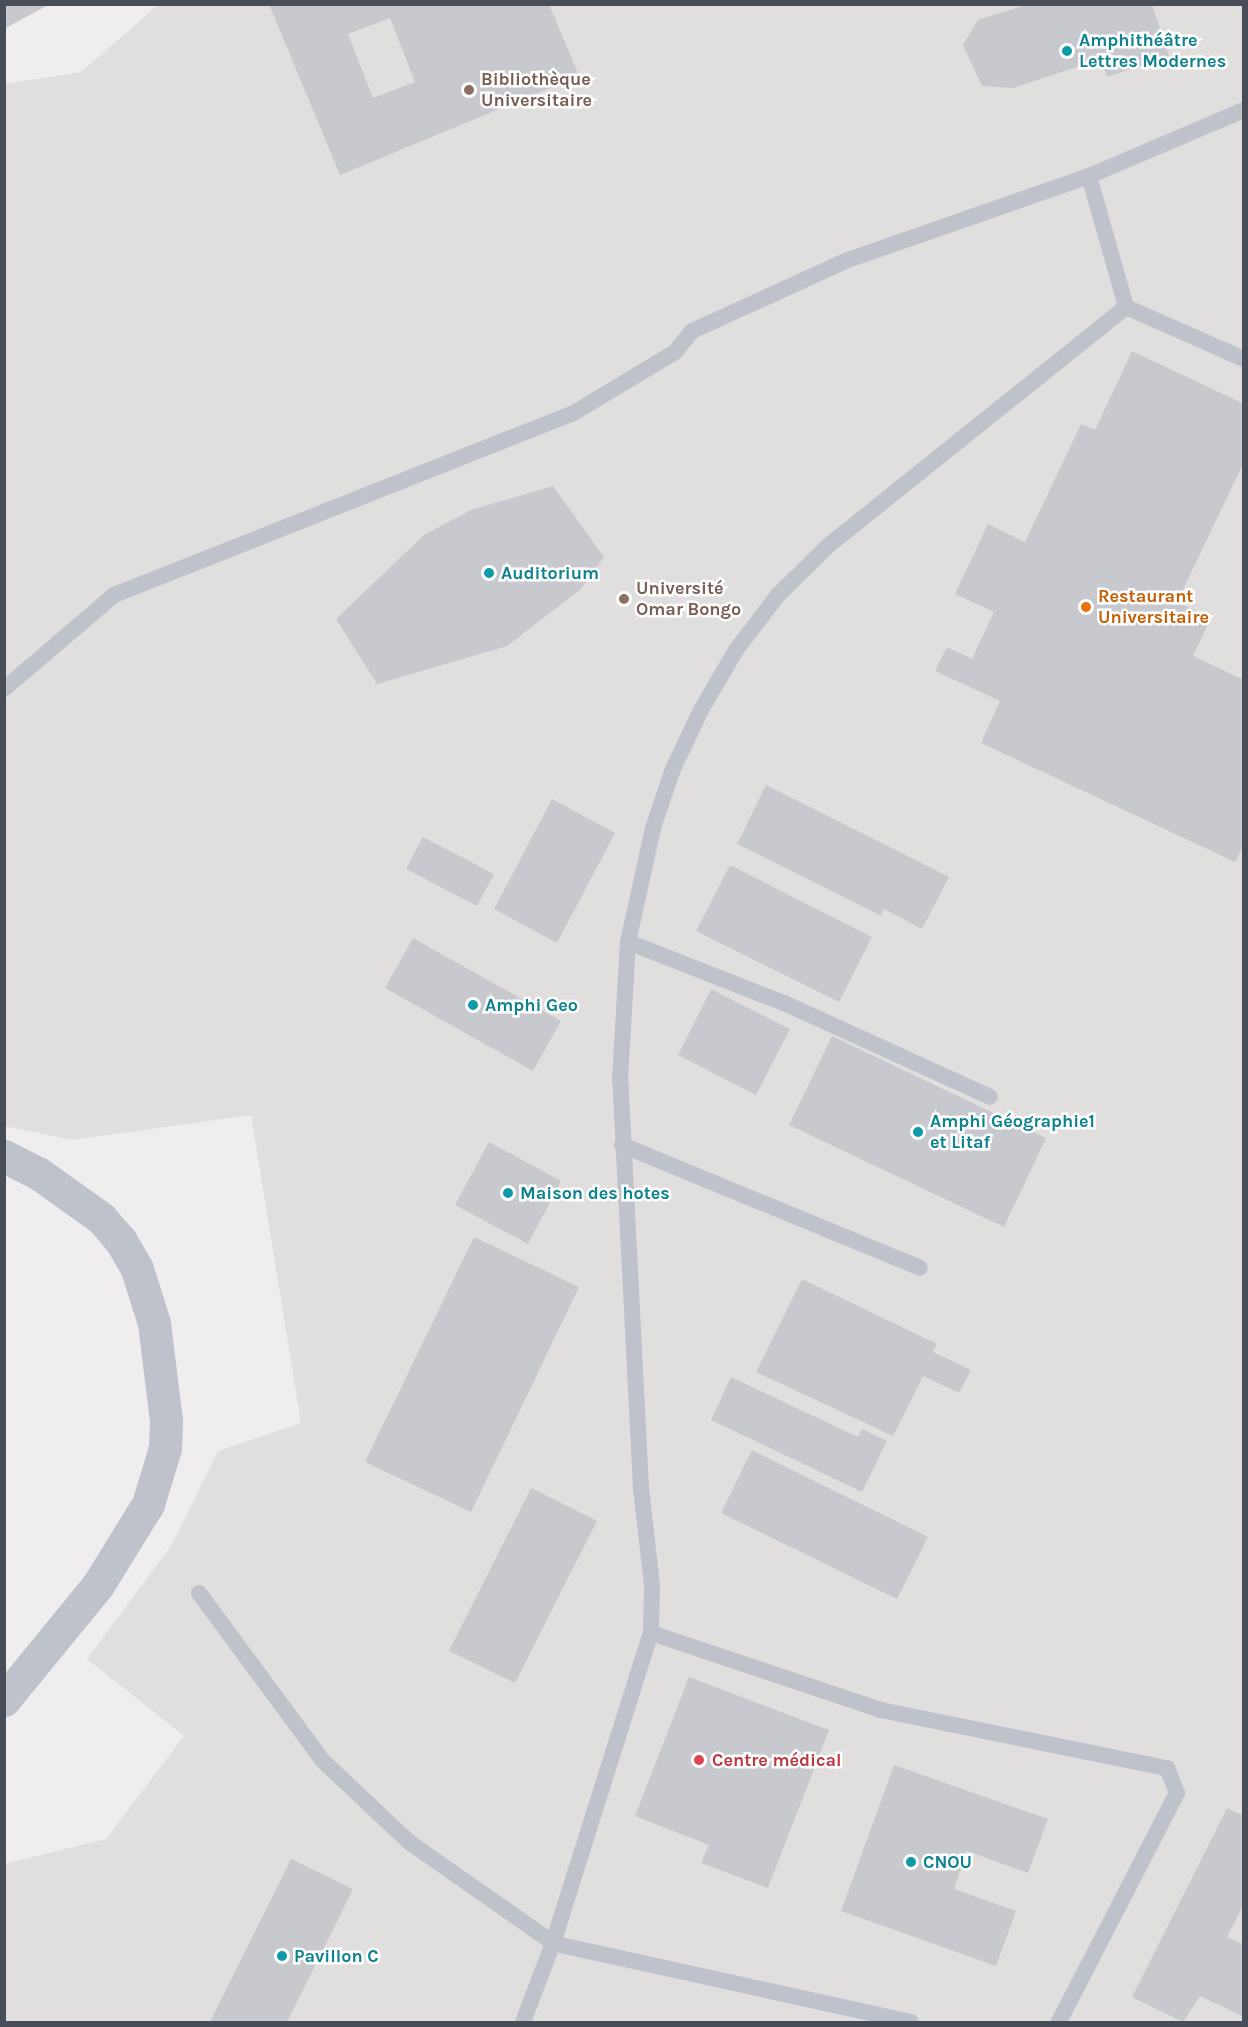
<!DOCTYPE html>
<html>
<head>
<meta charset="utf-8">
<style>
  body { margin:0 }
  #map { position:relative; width:1248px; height:2027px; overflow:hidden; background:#efeded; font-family:Karla,sans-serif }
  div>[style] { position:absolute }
  .education>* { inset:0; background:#e0dfde }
  .building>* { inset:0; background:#c7c9cf }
  .service>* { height:16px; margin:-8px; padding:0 8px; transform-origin:8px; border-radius:8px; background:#bdc2cb }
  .minor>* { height:33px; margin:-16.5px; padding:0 16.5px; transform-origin:16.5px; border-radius:16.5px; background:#bdc2cb }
  .dots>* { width:16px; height:16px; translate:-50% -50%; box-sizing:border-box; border:3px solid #fff; border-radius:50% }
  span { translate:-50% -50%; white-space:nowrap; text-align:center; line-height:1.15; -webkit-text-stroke:5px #fff; paint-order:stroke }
  .culture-label { font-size:18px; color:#0d838f; font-weight:700 }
  .left { translate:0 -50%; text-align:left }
  .education-label { font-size:18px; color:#785e54; font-weight:700 }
  .food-label { font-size:18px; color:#c56008; font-weight:700 }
  .health-label { font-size:18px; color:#be3a42; font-weight:700 }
  .frame { position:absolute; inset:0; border:6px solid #474e58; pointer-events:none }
</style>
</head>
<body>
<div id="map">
  <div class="education">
    <i style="clip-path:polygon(158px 5px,1243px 5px,1243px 2022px,5px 2022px,4px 1864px,106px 1839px,184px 1736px,87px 1659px,173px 1543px,218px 1451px,301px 1423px,251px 1115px,72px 1140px,5px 1126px,5px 84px,81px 72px)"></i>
  </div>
  <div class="building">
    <i style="clip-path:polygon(4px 4px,50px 4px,4px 29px)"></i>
    <i style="clip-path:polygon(evenodd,269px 4px,549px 4px,579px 76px,340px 175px,269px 4px,390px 18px,415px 82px,373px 98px,348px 34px,390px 18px)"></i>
    <i style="clip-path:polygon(1028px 4px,1152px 4px,1169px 56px,1107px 77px,1101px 59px,1013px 88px,982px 86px,963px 45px,978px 20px)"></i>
    <i style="clip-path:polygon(1132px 351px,1244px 404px,1244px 462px,1177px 602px,1211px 618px,1193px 656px,1244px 680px,1244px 844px,1235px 862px,981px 743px,1000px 701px,935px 671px,947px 647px,972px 659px,994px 612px,955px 594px,988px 524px,1025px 542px,1081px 424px,1095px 430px)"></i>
    <i style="clip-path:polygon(553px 486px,604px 557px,581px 589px,507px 646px,377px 684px,336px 619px,424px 535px,471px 510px)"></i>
    <i style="clip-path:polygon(766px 785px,949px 877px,922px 929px,884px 909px,881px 916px,737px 844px)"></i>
    <i style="clip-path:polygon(552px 799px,615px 833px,557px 943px,494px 909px)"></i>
    <i style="clip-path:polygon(423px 837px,494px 874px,477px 906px,406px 869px)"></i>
    <i style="clip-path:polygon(730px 865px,872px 937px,839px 1002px,696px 931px)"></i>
    <i style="clip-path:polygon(413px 938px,561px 1021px,533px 1071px,385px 988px)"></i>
    <i style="clip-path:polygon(711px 989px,790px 1029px,756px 1095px,678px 1055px)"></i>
    <i style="clip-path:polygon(832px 1036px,1046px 1138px,1004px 1227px,789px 1125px)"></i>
    <i style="clip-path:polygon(489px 1142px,561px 1181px,528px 1244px,455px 1205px)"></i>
    <i style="clip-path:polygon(474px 1237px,579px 1287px,471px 1512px,365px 1462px)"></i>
    <i style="clip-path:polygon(802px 1279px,937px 1344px,933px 1352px,971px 1370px,959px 1393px,923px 1376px,893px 1436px,756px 1372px)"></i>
    <i style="clip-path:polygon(731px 1377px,858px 1437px,862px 1429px,887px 1441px,862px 1492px,711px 1420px)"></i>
    <i style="clip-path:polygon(752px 1450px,928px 1537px,897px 1599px,721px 1513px)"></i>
    <i style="clip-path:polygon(531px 1488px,597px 1521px,515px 1683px,449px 1651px)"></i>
    <i style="clip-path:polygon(689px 1677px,829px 1730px,768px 1888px,701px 1863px,709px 1845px,635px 1816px)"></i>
    <i style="clip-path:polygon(894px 1765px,1048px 1819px,1028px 1873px,967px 1851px,954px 1889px,1016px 1911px,996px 1966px,841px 1911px)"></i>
    <i style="clip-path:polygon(1227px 1808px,1244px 1816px,1244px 1904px,1227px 1937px,1244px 1945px,1244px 2017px,1200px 1996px,1183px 2022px,1132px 1997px)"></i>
    <i style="clip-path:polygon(291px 1859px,353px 1889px,287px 2022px,210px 2022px)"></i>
  </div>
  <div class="service">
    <i style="left:1089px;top:176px;width:136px;rotate:74.2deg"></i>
    <i style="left:1126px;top:307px;width:129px;rotate:23.8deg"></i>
    <i style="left:4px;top:689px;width:145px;rotate:-40.5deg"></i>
    <i style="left:114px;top:595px;width:492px;rotate:-21.6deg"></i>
    <i style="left:572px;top:414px;width:120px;rotate:-31deg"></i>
    <i style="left:675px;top:352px;width:27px;rotate:-51deg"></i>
    <i style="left:692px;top:331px;width:171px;rotate:-24.5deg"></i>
    <i style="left:848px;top:260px;width:255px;rotate:-19.2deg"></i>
    <i style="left:1089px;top:176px;width:168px;rotate:-23.1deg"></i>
    <i style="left:628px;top:942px;width:168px;rotate:21.4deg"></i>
    <i style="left:784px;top:1003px;width:226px;rotate:24.5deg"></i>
    <i style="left:622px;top:1145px;width:322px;rotate:22.4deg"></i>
    <i style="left:199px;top:1593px;width:207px;rotate:53.6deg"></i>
    <i style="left:322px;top:1760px;width:120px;rotate:43.3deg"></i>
    <i style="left:409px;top:1842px;width:176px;rotate:35deg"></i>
    <i style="left:553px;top:1943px;width:85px;rotate:110.8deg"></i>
    <i style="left:651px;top:1633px;width:243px;rotate:18.5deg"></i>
    <i style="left:881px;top:1710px;width:292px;rotate:11.5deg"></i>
    <i style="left:1167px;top:1768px;width:27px;rotate:68deg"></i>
    <i style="left:1177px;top:1793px;width:258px;rotate:117.3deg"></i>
    <i style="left:911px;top:2022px;width:367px;rotate:-167.6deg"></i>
    <i style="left:553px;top:1943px;width:325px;rotate:-72.5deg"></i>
    <i style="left:651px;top:1633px;width:48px;rotate:-88.8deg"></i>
    <i style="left:652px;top:1585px;width:98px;rotate:-96.5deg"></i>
    <i style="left:641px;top:1488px;width:409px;rotate:-92.9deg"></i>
    <i style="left:620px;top:1080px;width:138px;rotate:-86.7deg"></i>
    <i style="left:628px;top:942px;width:117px;rotate:-77.6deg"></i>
    <i style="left:653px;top:828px;width:62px;rotate:-71.3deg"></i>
    <i style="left:673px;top:769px;width:65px;rotate:-64.6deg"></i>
    <i style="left:701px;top:710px;width:69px;rotate:-59.7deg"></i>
    <i style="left:736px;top:650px;width:69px;rotate:-52.6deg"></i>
    <i style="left:778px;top:595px;width:71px;rotate:-44.4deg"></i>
    <i style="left:829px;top:545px;width:381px;rotate:-38.7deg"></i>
  </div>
  <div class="minor">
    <i style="left:4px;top:1156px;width:38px;rotate:27deg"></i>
    <i style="left:38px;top:1173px;width:77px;rotate:35.5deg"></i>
    <i style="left:101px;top:1218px;width:30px;rotate:49deg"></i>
    <i style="left:121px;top:1241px;width:32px;rotate:60deg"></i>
    <i style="left:137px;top:1269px;width:57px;rotate:72.5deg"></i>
    <i style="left:154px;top:1323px;width:99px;rotate:83deg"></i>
    <i style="left:166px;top:1421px;width:27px;rotate:92deg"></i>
    <i style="left:165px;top:1448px;width:59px;rotate:106.9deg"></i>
    <i style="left:148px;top:1504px;width:95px;rotate:121.7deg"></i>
    <i style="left:98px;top:1585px;width:149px;rotate:129.3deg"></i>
  </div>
  <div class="dots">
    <i style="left:1067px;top:51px;background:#0f9aa8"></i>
    <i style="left:469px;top:90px;background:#8d6e63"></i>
    <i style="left:489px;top:573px;background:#0f9aa8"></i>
    <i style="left:624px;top:599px;background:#8d6e63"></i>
    <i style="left:1086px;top:607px;background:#e8710a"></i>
    <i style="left:473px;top:1005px;background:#0f9aa8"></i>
    <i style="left:918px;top:1132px;background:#0f9aa8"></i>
    <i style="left:508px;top:1193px;background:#0f9aa8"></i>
    <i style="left:699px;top:1760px;background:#e0444e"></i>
    <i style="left:911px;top:1862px;background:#0f9aa8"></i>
    <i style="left:282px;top:1956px;background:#0f9aa8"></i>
  </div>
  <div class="culture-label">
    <span class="left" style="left:1079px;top:51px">Amphithéâtre<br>Lettres Modernes</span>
    <span class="left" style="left:501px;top:573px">Auditorium</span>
    <span class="left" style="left:485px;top:1005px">Amphi Geo</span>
    <span class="left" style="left:930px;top:1132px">Amphi Géographie1<br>et Litaf</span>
    <span class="left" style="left:520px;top:1193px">Maison des hotes</span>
    <span class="left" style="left:923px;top:1862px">CNOU</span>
    <span class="left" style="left:294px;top:1956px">Pavillon C</span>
  </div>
  <div class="education-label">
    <span class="left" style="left:481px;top:90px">Bibliothèque<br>Universitaire</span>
    <span class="left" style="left:636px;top:599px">Université<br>Omar Bongo</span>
  </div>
  <div class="food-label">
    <span class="left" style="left:1098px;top:607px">Restaurant<br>Universitaire</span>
  </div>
  <div class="health-label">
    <span class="left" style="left:712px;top:1760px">Centre médical</span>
  </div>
  <div class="frame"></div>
</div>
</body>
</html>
